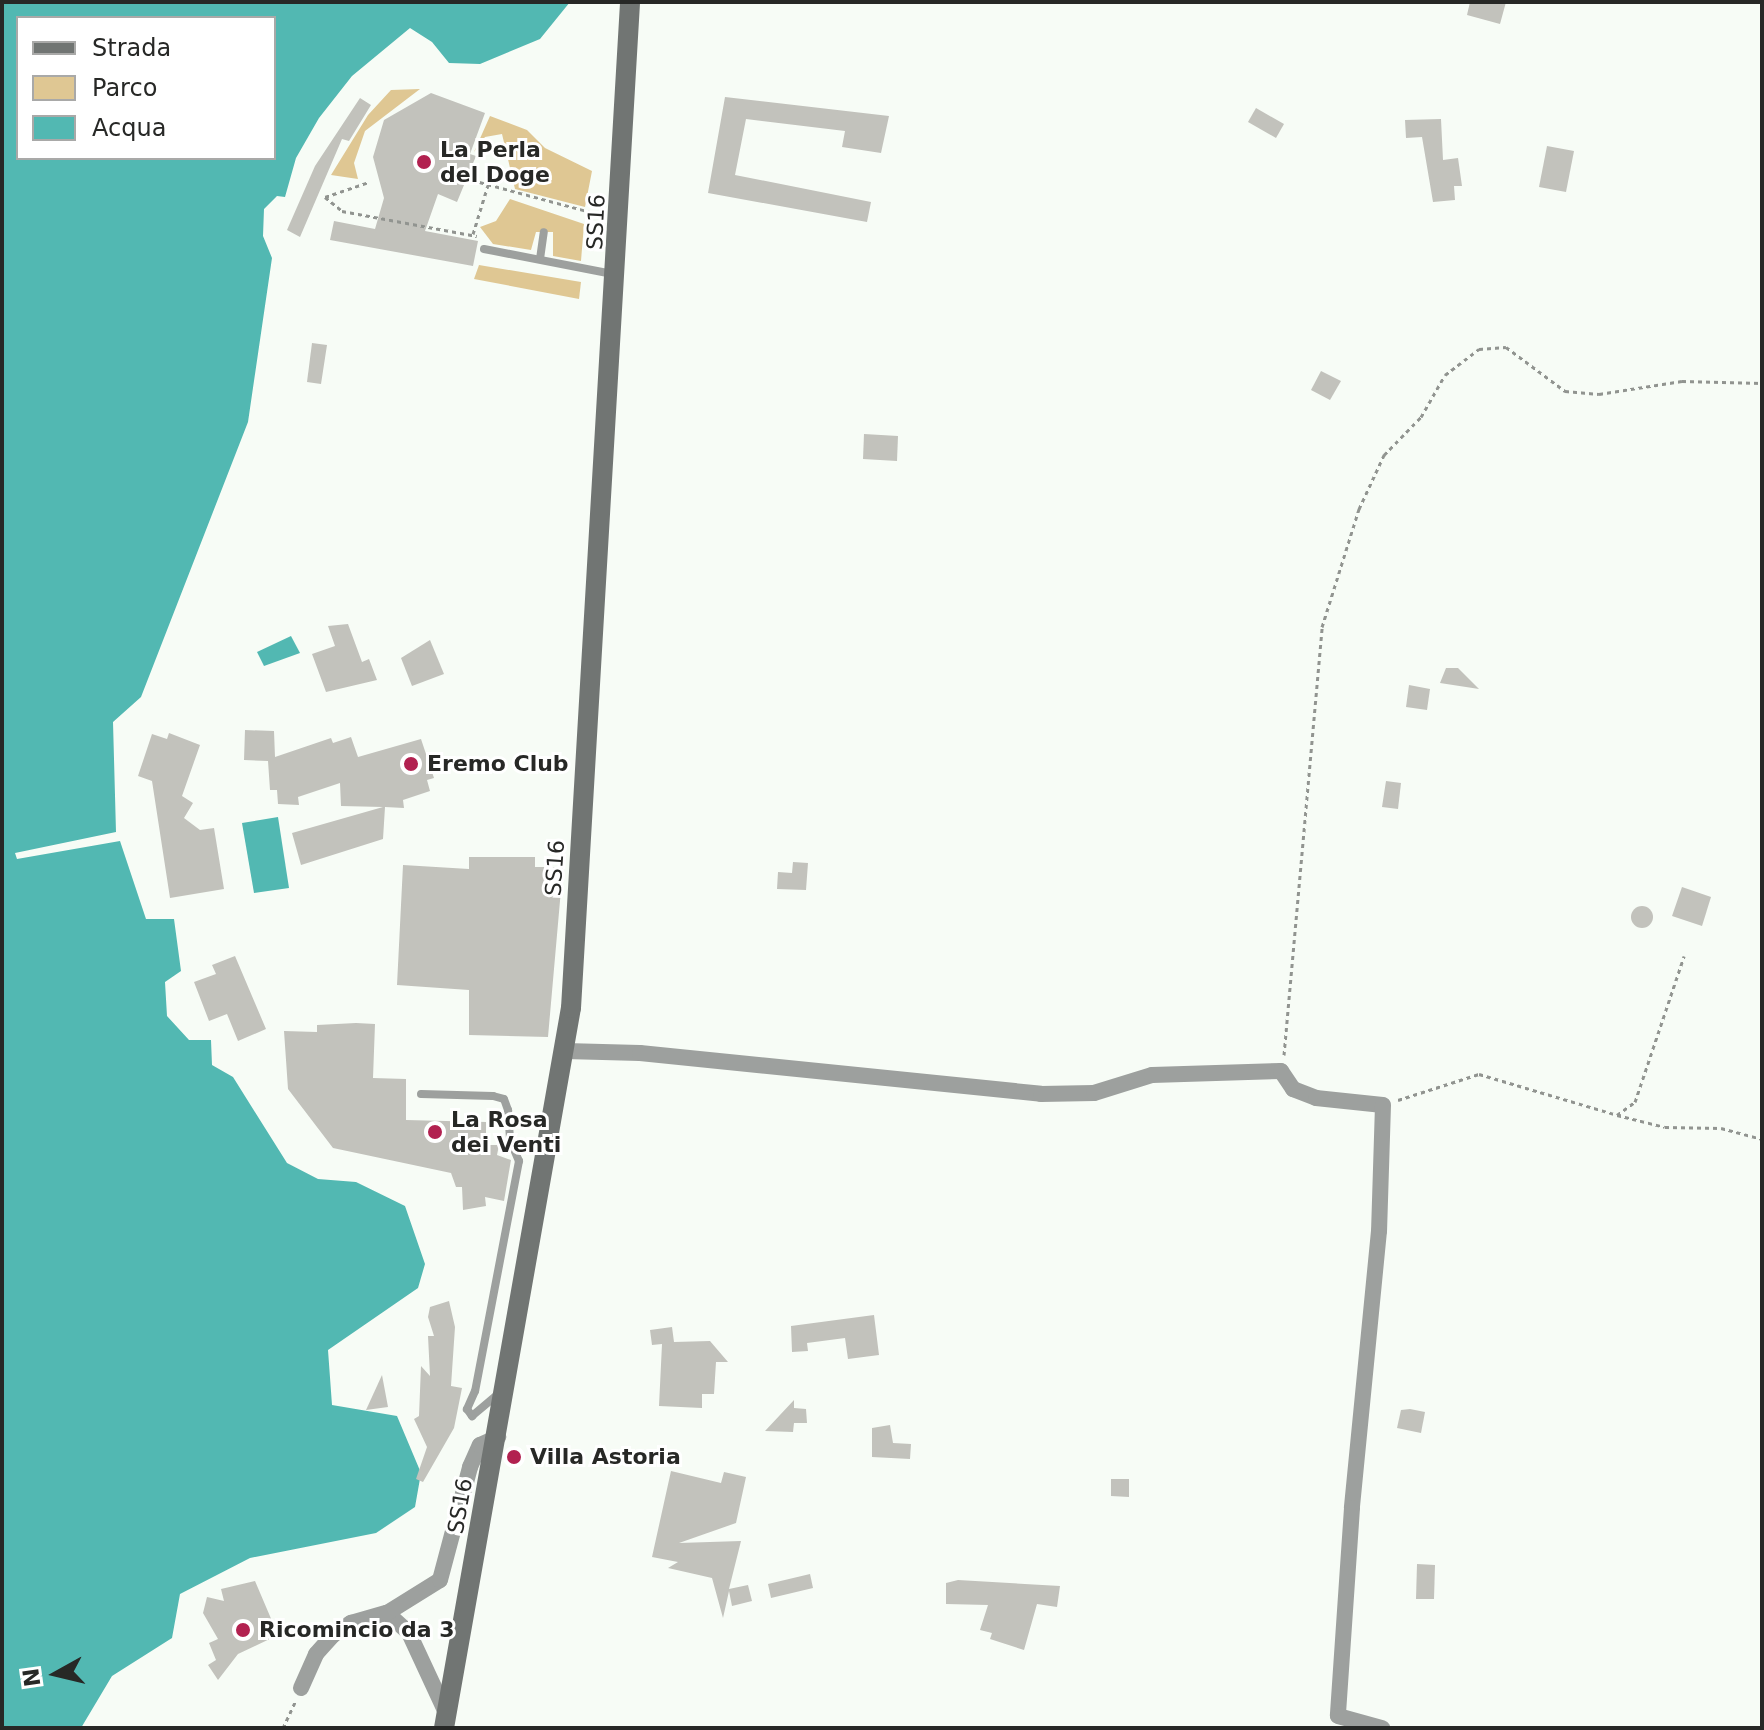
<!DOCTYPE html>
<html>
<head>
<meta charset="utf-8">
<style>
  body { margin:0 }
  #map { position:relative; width:1764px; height:1730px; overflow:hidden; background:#f7fcf6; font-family:"DejaVu Sans",sans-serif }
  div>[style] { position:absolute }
  .green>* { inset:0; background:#dfc793 }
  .water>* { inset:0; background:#52b8b2 }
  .building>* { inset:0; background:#c2c2bc }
  .round { border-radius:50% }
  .path>* { height:3px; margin-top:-1.5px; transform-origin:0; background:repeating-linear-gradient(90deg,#919490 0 4px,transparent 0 8px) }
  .lane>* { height:8px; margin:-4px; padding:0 4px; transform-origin:4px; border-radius:4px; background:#9da09e }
  .street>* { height:16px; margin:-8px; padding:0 8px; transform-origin:8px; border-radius:8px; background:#9da09e }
  .secondary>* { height:20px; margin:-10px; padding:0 10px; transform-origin:10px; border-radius:10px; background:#717573 }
  .dots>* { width:22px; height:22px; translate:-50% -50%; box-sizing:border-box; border:4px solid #fff; border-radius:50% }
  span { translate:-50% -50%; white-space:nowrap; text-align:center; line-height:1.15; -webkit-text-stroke:6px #fff; paint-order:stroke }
  .poi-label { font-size:22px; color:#272826; font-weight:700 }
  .left { translate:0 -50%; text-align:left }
  .street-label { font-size:22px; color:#272826 }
  .frame { position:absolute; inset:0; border:4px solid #272826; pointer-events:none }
  .legend { position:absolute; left:16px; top:16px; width:260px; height:144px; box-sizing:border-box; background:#fff; border:2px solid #a9a9a8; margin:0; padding:10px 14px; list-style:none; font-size:24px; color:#272826 }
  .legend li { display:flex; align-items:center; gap:16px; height:40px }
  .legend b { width:40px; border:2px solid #a9a9a8 }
  .north { position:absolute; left:16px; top:1634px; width:80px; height:80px; -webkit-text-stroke:6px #fff; paint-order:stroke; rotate:262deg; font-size:22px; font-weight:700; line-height:32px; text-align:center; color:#272826 }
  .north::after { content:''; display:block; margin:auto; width:28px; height:36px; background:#272826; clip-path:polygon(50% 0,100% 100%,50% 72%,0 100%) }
</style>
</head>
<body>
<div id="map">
  <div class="green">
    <i style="clip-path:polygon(420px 89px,365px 131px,354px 163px,358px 179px,331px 175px,368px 115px,391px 90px)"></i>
    <i style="clip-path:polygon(490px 116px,527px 130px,545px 148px,592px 171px,585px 207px,515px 189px,502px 134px,485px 137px,474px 152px)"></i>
    <i style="clip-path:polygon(510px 199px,584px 224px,581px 261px,553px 256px,553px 232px,536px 232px,531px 250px,493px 244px,480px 227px,496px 221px)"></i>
    <i style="clip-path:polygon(479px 265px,581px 282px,579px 299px,474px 279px)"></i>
  </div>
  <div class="water">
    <i style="clip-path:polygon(evenodd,2px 2px,570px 2px,540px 39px,480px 64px,449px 63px,432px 42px,410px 28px,352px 76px,319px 118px,296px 158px,285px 197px,277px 196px,264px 209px,263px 236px,272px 258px,248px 422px,141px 697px,113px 722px,116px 832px,15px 853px,17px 859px,120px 841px,146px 919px,174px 919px,181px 971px,165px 982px,167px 1016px,189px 1040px,211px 1040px,212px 1065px,233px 1077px,287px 1163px,318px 1179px,356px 1182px,405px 1206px,425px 1264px,418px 1288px,328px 1350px,332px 1405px,397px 1416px,421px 1473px,415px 1507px,376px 1533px,250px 1558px,180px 1594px,172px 1638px,112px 1676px,81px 1728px,2px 1728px,2px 2px,18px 18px,274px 18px,274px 158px,18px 158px,18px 18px)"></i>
    <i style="clip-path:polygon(291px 636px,300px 653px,264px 666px,257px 652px)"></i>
    <i style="clip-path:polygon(278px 817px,289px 888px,254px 893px,242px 823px)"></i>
  </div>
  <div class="building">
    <i style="clip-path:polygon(1470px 2px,1506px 2px,1500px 24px,1467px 15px)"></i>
    <i style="clip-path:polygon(431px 93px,485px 113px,470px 154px,476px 156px,457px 202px,438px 194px,425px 231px,478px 241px,473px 266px,330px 240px,334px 221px,375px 229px,384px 198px,373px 157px,384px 120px)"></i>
    <i style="clip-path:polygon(725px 97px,889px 116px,881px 153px,842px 147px,845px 131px,746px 119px,735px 175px,871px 202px,867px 222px,708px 193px)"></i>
    <i style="clip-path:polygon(360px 98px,371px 105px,349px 141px,342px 139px,300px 237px,287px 230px,315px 166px)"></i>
    <i style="clip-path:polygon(1256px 108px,1284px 124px,1276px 138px,1248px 122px)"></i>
    <i style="clip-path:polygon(1441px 119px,1443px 160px,1458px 158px,1462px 186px,1454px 186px,1455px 200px,1433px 202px,1422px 137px,1406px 138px,1405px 120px)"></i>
    <i style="clip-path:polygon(1547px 146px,1574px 151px,1566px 192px,1539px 187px)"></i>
    <i style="clip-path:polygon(312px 343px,327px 345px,321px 384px,307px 382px)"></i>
    <i style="clip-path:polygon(1321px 371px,1341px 381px,1330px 400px,1311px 390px)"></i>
    <i style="clip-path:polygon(864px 434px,898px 436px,897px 461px,863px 459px)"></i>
    <i style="clip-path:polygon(348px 624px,362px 662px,369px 659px,377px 680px,326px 692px,312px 654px,335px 646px,328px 626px)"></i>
    <i style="clip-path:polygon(430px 640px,444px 674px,412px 686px,401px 658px)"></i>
    <i style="clip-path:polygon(1446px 668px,1458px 668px,1479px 689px,1440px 683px)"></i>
    <i style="clip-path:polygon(1409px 685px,1430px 689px,1427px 710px,1406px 707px)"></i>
    <i style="clip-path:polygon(245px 730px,274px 731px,275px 757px,331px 738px,333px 743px,351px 737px,358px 757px,421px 739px,434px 778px,427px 780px,430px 791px,403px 800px,404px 808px,385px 807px,383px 839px,301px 865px,292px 833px,383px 807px,341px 806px,340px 783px,298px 797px,299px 805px,278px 804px,277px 790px,270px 790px,268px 761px,244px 760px)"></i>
    <i style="clip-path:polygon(169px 733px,200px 745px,182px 796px,193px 803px,184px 818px,200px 830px,214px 828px,224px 889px,170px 898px,152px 781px,138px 776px,152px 734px,167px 739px)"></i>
    <i style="clip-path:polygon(1386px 781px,1401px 783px,1398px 809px,1382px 807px)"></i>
    <i style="clip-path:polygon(469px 857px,535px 857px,535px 867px,563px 867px,548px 1037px,469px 1035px,469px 990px,397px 985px,403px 865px,469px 869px)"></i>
    <i style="clip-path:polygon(793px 862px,808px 863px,806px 890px,777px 889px,778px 872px,792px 873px)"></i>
    <i style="clip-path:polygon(1682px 887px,1711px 897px,1702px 926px,1672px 916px)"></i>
    <i class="round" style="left:1631px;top:906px;width:22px;height:22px"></i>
    <i style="clip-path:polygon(235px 956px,266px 1029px,238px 1041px,227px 1014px,209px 1021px,194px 982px,216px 974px,212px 965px)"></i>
    <i style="clip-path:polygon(356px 1023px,375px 1024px,373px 1078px,406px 1079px,406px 1120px,486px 1122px,486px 1145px,499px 1145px,497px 1155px,511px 1160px,504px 1201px,485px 1197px,486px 1206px,463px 1210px,462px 1187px,456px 1187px,451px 1173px,333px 1148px,288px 1089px,284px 1031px,317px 1032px,317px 1025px)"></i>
    <i style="clip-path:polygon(449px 1301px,455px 1327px,451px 1386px,462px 1388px,454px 1428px,423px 1482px,416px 1479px,427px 1447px,414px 1419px,419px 1416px,421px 1366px,430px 1376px,428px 1336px,434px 1336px,428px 1317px,430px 1307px)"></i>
    <i style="clip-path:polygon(874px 1315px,879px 1355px,848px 1359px,845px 1338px,807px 1343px,808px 1351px,792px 1352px,791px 1326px)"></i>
    <i style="clip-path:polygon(672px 1327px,674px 1342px,710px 1341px,728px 1362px,716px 1362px,714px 1394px,702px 1394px,702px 1408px,659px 1406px,662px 1344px,652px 1345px,650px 1330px)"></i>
    <i style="clip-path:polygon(382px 1375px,388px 1407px,366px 1410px)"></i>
    <i style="clip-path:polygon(794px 1400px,794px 1408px,806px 1409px,807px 1423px,794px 1423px,793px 1432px,765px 1431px)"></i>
    <i style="clip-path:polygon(1410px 1409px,1425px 1412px,1421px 1433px,1397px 1428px,1401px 1410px)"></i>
    <i style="clip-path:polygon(890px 1425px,893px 1443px,911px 1444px,910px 1459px,872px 1457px,872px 1428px)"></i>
    <i style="clip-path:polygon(671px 1471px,721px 1483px,724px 1472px,746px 1477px,736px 1523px,679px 1543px,741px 1541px,729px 1589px,748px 1585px,752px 1601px,732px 1606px,729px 1591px,723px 1618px,712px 1578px,668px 1568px,678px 1562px,652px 1557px)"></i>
    <i style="clip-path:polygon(1111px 1479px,1129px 1479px,1129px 1497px,1111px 1496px)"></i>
    <i style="clip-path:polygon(1417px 1564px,1435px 1565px,1434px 1599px,1416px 1599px)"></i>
    <i style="clip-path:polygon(810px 1574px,813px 1588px,771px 1598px,768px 1584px)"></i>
    <i style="clip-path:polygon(958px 1580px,1060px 1586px,1057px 1607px,1037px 1604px,1024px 1650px,990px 1639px,992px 1633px,980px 1630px,988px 1605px,946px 1604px,946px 1583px)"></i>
    <i style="clip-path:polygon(255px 1581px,278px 1635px,238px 1654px,218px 1680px,208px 1665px,216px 1660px,209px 1643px,218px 1639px,203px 1613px,207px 1597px,224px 1601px,221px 1589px)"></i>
  </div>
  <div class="path">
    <i style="left:472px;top:180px;width:131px;rotate:15.1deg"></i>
    <i style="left:325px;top:197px;width:22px;rotate:39deg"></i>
    <i style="left:342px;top:211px;width:137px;rotate:10.5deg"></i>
    <i style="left:325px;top:197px;width:46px;rotate:-18.8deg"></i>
    <i style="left:473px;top:234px;width:51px;rotate:-73deg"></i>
    <i style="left:1284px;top:1055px;width:430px;rotate:-84.9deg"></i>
    <i style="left:1322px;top:627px;width:124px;rotate:-72.6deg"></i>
    <i style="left:1359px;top:509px;width:60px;rotate:-65.2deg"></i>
    <i style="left:1384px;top:455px;width:53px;rotate:-45.8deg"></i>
    <i style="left:1421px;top:417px;width:48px;rotate:-60.3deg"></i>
    <i style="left:1445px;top:375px;width:43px;rotate:-37.4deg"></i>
    <i style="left:1479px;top:349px;width:27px;rotate:-4deg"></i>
    <i style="left:1506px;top:347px;width:74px;rotate:36.7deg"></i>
    <i style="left:1565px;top:391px;width:34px;rotate:5deg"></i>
    <i style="left:1599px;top:394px;width:84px;rotate:-8.9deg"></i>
    <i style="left:1682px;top:381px;width:80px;rotate:1.4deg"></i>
    <i style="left:1398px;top:1100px;width:85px;rotate:-17.8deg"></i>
    <i style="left:1479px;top:1074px;width:144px;rotate:16.5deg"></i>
    <i style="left:1617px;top:1115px;width:22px;rotate:-36deg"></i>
    <i style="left:1635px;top:1102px;width:154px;rotate:-71.4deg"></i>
    <i style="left:1617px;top:1115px;width:49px;rotate:14deg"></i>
    <i style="left:1665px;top:1127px;width:56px;rotate:1deg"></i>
    <i style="left:1721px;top:1128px;width:42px;rotate:15deg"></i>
    <i style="left:283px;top:1728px;width:29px;rotate:-65deg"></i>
  </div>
  <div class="lane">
    <i style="left:484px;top:249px;width:131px;rotate:11deg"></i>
    <i style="left:540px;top:259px;width:27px;rotate:-82deg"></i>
    <i style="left:421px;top:1094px;width:72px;rotate:1.6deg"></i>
    <i style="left:493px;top:1096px;width:11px;rotate:15deg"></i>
    <i style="left:504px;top:1099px;width:12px;rotate:70deg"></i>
    <i style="left:508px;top:1110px;width:30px;rotate:86deg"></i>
    <i style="left:510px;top:1140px;width:23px;rotate:67deg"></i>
    <i style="left:519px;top:1161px;width:234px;rotate:100.8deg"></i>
    <i style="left:475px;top:1391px;width:20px;rotate:114deg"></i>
    <i style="left:467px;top:1409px;width:9px;rotate:54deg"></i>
    <i style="left:472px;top:1416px;width:34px;rotate:-40deg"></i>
  </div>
  <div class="street">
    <i style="left:565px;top:1051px;width:75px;rotate:1.5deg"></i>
    <i style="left:640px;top:1053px;width:403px;rotate:5.8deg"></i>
    <i style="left:1041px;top:1094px;width:53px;rotate:-1.1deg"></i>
    <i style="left:1094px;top:1093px;width:61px;rotate:-17.2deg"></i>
    <i style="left:1152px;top:1075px;width:129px;rotate:-1.8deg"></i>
    <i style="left:1281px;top:1071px;width:22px;rotate:56deg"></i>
    <i style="left:1293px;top:1089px;width:25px;rotate:21deg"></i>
    <i style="left:1316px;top:1098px;width:67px;rotate:6deg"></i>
    <i style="left:1383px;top:1105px;width:126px;rotate:91.8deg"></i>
    <i style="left:1379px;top:1231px;width:278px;rotate:95.6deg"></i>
    <i style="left:1352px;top:1508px;width:208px;rotate:93.9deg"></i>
    <i style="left:1338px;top:1716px;width:46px;rotate:15.3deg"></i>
    <i style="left:387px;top:1613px;width:30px;rotate:42deg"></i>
    <i style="left:409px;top:1633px;width:90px;rotate:65.1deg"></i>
    <i style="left:301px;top:1688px;width:37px;rotate:-66deg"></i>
    <i style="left:316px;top:1654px;width:25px;rotate:-48deg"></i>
    <i style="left:333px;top:1635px;width:22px;rotate:-34deg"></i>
    <i style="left:351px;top:1623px;width:37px;rotate:-16deg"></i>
    <i style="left:387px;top:1613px;width:62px;rotate:-31.9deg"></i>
    <i style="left:440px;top:1580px;width:117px;rotate:-75.1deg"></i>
    <i style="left:470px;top:1467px;width:24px;rotate:-66deg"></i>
    <i style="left:480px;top:1445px;width:20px;rotate:-24deg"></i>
  </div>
  <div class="secondary">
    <i style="left:444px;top:1728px;width:731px;rotate:-80deg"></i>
    <i style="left:571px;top:1008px;width:1008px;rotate:-86.64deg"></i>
  </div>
  <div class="dots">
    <i style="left:424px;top:162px;background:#b22150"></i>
    <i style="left:411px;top:764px;background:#b22150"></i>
    <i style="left:435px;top:1132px;background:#b22150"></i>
    <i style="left:514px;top:1457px;background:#b22150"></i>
    <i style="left:243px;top:1630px;background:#b22150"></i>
  </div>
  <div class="poi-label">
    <span class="left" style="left:440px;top:162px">La Perla<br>del Doge</span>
    <span class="left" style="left:427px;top:764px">Eremo Club</span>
    <span class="left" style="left:451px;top:1132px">La Rosa<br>dei Venti</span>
    <span class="left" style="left:530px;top:1457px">Villa Astoria</span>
    <span class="left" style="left:259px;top:1630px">Ricomincio da 3</span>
  </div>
  <div class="street-label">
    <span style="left:596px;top:222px;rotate:-87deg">SS16</span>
    <span style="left:555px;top:868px;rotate:-86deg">SS16</span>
    <span style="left:460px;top:1506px;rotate:-80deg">SS16</span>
  </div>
  <div class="frame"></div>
  <ul class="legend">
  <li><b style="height:10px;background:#717573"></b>Strada</li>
  <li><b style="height:22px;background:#dfc793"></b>Parco</li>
  <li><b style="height:22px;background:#52b8b2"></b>Acqua</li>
  </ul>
  <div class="north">N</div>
</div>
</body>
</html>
